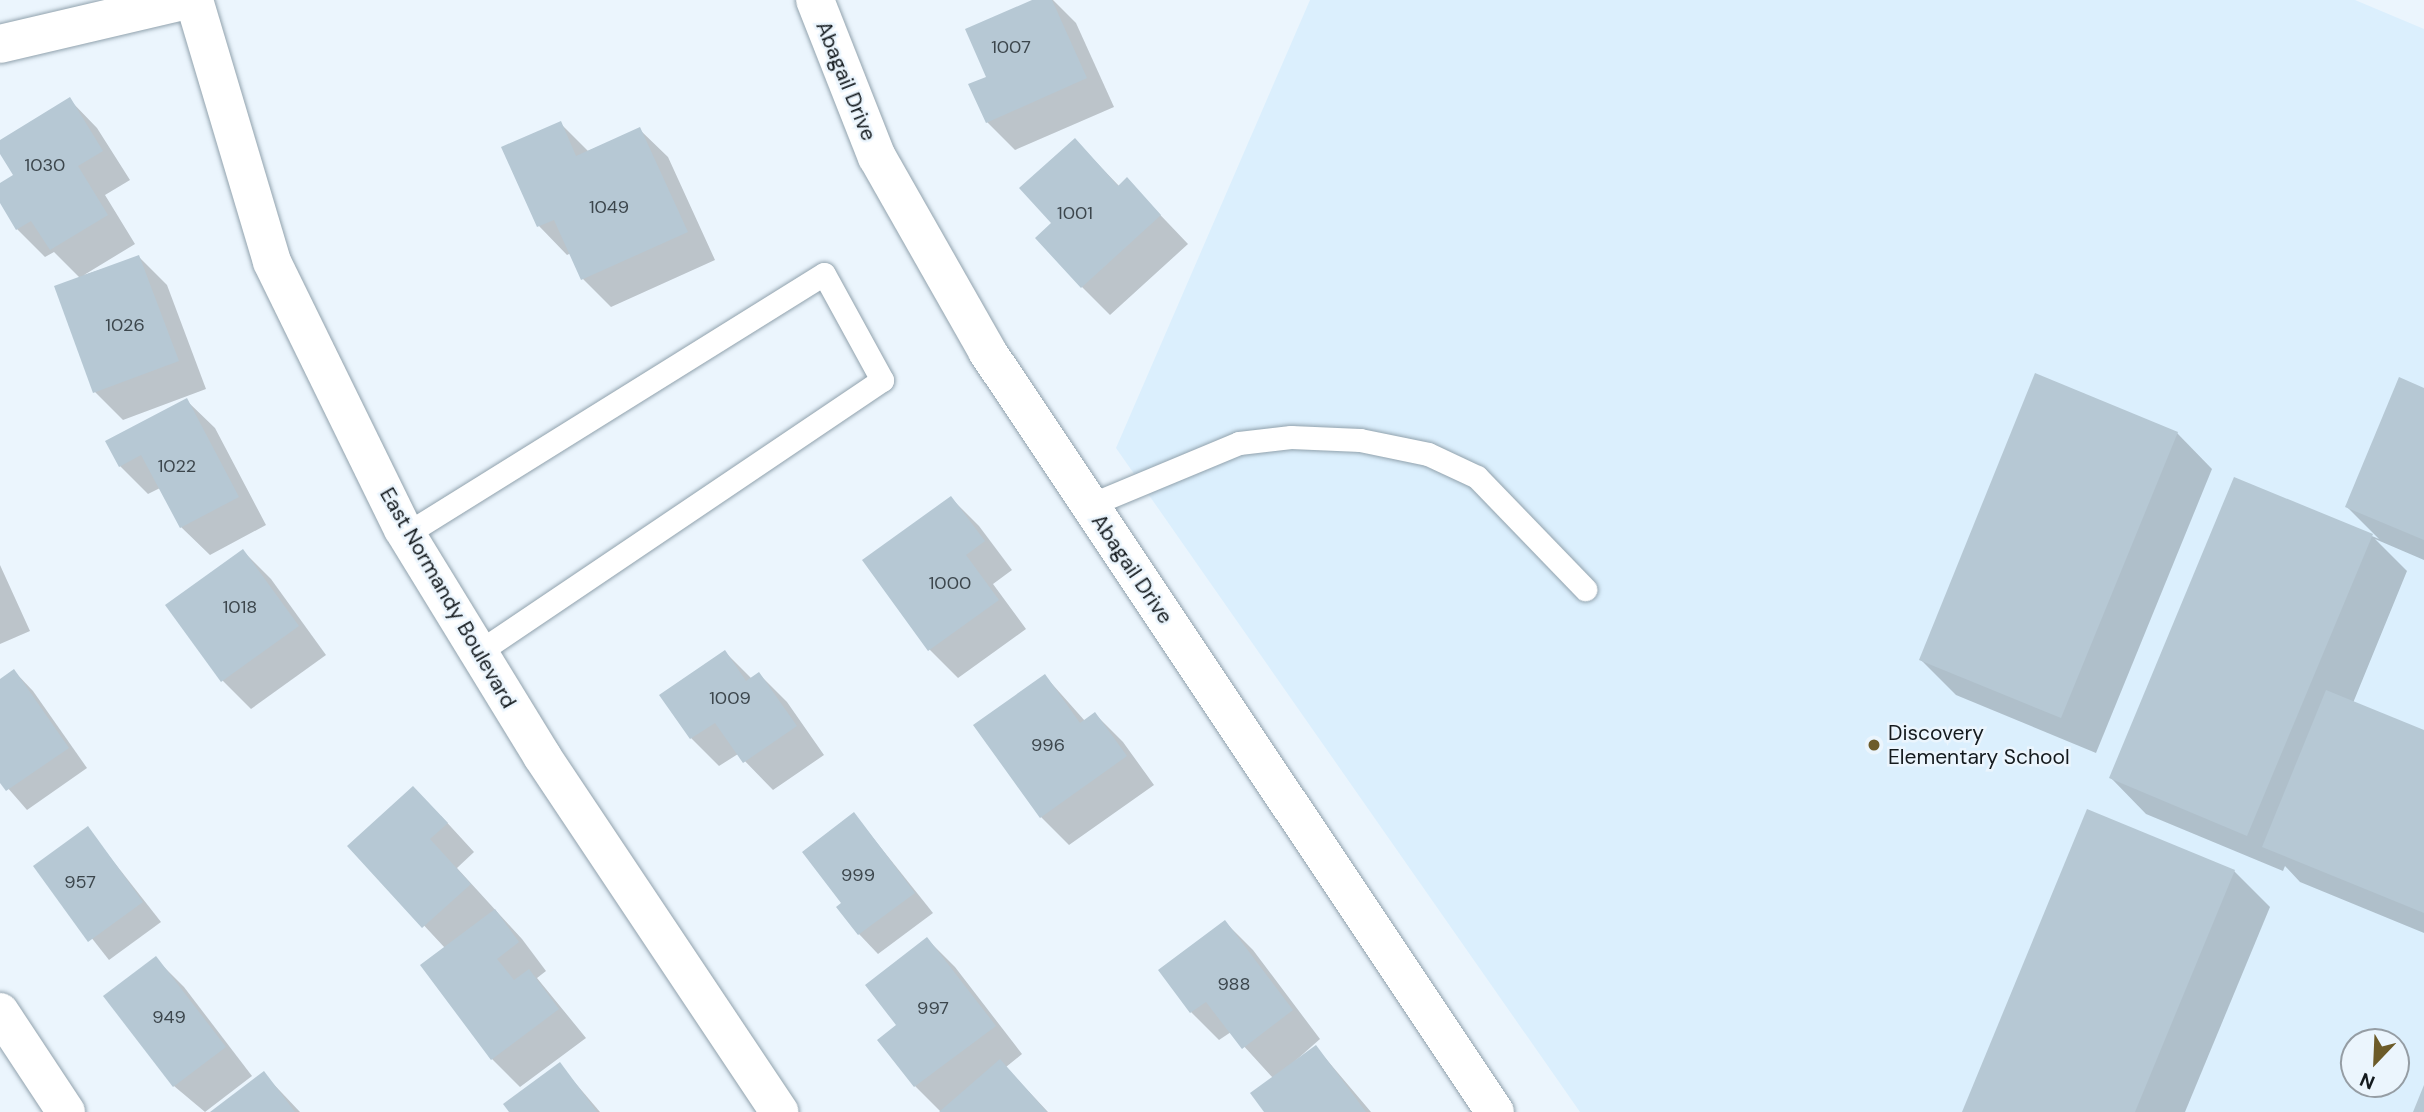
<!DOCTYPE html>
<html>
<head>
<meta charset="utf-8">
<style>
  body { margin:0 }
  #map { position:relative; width:2424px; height:1112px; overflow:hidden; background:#ebf5fd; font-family:"DM Sans",sans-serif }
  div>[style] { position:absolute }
  .built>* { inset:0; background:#dbeffd }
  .shadow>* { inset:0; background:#0003 }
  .building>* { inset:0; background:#b6c8d4 }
  .roads { filter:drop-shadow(0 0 2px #91a2ad) drop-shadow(0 0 2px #91a2ad) }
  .service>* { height:23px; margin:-11.5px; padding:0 11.5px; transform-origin:11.5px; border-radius:11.5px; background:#fff }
  .minor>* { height:38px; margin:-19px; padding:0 19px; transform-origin:19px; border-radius:19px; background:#fff }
  .tertiary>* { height:38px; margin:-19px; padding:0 19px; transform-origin:19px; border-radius:19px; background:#fff }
  .dots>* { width:19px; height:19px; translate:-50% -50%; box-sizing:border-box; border:4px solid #ebf5fd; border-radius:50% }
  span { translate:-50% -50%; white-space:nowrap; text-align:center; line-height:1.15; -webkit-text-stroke:5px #ebf5fd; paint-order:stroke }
  .number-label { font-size:18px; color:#3c464c }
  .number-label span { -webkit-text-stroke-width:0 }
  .street-label { font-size:21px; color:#141a1e }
  .poi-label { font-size:21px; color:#141a1e }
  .left { translate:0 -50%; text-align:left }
  .north { position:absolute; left:2340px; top:1028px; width:70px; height:70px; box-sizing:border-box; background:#ebf5fd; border:2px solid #959da4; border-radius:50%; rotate:203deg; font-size:19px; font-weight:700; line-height:28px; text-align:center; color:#141a1e }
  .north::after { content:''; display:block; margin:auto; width:24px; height:32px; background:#6c5b29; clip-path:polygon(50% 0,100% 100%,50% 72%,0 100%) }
</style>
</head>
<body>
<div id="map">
  <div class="built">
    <i style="clip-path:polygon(evenodd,1310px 0,2355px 0,2424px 29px,2424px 1112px,1580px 1112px,1116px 448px,1310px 0,2354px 1042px,2396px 1042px,2396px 1084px,2354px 1084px,2354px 1042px)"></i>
  </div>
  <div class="shadow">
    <i style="clip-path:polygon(1036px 0,1053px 0,1076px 23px,1114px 107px,1015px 150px,987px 122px,989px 78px)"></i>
    <i style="clip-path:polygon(69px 99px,97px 128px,130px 180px,105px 195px,135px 244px,84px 275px,139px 257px,167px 285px,206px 389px,123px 420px,95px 392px,80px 278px,54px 252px,45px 257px,17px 229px,0 200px,0 185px,16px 176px,0 151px,0 142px)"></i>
    <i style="clip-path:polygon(560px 123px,588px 151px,639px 129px,668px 157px,715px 260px,611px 307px,583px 279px,571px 253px,567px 255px,539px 226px,503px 148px)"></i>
    <i style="clip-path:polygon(1075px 140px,1120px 187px,1127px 180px,1188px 244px,1110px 315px,1082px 287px,1054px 223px)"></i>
    <i style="clip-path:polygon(2424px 390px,2424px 560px,2375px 539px,2407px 571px,2353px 703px,2424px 732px,2424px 933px,2300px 882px,2285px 866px,2283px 871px,2146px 814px,2111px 778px,2235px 479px,2379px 539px,2347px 507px)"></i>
    <i style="clip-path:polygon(186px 400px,215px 428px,266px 525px,210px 555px,181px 527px,160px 488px,148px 494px,120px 466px)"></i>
    <i style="clip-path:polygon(2177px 433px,2212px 469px,2096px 753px,1956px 695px,1921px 660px)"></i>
    <i style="clip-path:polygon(951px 498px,979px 526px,1012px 570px,993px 584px,1026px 629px,958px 678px,930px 650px,864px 560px)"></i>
    <i style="clip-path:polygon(243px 551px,271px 579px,326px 655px,251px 709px,223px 681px,167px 606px)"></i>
    <i style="clip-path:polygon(0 565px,30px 631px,0 644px)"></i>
    <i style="clip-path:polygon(725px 652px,752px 679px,759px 674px,787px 702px,824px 755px,773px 790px,738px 754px,719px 766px,691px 738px,661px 696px)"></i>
    <i style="clip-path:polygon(14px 671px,33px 691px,87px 768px,27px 810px,0 779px,0 681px)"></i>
    <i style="clip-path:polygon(1045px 676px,1085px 721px,1095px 714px,1123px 742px,1154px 785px,1069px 845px,1041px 817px)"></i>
    <i style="clip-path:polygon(854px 814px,933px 913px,878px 954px,859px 934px,843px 904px)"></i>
    <i style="clip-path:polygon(441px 816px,474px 852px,457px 868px,522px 939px,546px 971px,537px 978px,586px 1038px,520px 1087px,492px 1059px,445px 948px,350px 846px)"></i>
    <i style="clip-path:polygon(88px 829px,161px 922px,109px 960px,35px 866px)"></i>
    <i style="clip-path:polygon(2234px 871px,2270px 907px,2185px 1112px,1964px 1112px)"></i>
    <i style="clip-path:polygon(1225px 922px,1253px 950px,1320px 1039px,1286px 1069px,1316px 1047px,1371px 1112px,1266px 1112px,1273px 1078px,1231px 1032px,1219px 1040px,1191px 1012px)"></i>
    <i style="clip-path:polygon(927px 939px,955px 967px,1022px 1054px,1006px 1067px,1048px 1112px,941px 1112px,915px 1086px,899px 1026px)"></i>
    <i style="clip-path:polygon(156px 959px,184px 987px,252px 1076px,205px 1112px,174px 1086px)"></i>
    <i style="clip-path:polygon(560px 1065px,600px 1112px,511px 1112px)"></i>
    <i style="clip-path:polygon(264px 1074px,300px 1112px,213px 1112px)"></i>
  </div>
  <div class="building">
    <i style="clip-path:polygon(1032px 0,1052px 0,1087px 78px,986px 123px,968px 84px,986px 77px,965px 29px)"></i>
    <i style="clip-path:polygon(70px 97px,103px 151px,78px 166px,108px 215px,50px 250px,31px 221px,16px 230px,0 203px,0 183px,13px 175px,0 154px,0 140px)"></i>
    <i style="clip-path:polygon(561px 121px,576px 156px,640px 127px,688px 232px,581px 280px,554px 220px,537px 227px,501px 147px)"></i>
    <i style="clip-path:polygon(1075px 138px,1118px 186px,1127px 177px,1161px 215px,1081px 288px,1035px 238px,1051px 223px,1019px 188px)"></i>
    <i style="clip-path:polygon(139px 255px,179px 361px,93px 393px,54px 286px)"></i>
    <i style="clip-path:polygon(2035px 373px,2178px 432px,2061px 718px,1919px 660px)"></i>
    <i style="clip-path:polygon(2399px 377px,2424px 388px,2424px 540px,2345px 507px)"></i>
    <i style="clip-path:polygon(187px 398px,239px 497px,180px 528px,141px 455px,119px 467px,105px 441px)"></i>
    <i style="clip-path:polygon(2234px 477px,2373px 534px,2247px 836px,2109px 778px)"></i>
    <i style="clip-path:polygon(951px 496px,985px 541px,966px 555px,999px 600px,928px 651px,862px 560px)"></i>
    <i style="clip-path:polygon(243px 549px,299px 626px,221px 682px,165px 605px)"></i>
    <i style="clip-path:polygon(725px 650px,746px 681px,759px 672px,797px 726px,743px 763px,715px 723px,690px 739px,659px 695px)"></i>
    <i style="clip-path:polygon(14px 669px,69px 748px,6px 791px,0 783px,0 679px)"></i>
    <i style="clip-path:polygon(1045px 674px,1080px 723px,1095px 712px,1127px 756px,1040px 818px,973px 725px)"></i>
    <i style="clip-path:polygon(2326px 690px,2424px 730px,2424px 913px,2262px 847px)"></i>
    <i style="clip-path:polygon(413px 786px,448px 823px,430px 839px,471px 884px,422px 928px,347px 846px)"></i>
    <i style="clip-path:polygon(2087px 809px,2235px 870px,2135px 1112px,1962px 1112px)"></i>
    <i style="clip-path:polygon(854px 812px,915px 893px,858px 935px,836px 907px,841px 903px,802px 852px)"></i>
    <i style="clip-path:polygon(88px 826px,143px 902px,88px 942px,33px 866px)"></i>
    <i style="clip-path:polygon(495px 909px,519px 942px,497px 959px,514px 980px,529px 969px,559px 1009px,491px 1060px,420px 965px)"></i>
    <i style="clip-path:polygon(1225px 920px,1293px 1010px,1242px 1049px,1206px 1002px,1190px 1013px,1158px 970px)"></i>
    <i style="clip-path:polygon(927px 937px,996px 1026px,914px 1087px,877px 1040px,896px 1025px,865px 985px)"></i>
    <i style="clip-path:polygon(156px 956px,226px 1047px,173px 1087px,103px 996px)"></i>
    <i style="clip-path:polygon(1316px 1045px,1366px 1112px,1264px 1112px,1250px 1093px)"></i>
    <i style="clip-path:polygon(1000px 1059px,1047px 1112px,939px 1112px)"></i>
    <i style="clip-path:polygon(560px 1062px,597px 1112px,509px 1112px,503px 1104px)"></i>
    <i style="clip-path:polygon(264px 1071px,295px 1112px,210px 1112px)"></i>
    <i style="clip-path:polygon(2424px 1085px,2424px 1112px,2413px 1112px)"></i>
  </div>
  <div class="roads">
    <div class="service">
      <i style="left:1090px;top:505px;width:161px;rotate:-22.6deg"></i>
      <i style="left:1239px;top:443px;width:52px;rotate:-6.6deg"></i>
      <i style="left:1291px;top:437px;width:69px;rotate:2.5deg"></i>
      <i style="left:1360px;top:440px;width:69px;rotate:11.6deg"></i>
      <i style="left:1428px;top:454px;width:54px;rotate:25.1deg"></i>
      <i style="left:1477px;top:477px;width:156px;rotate:46deg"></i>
      <i style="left:406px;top:534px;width:492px;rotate:-31.9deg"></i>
      <i style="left:824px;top:274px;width:121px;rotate:61.3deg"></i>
      <i style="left:882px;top:380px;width:488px;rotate:146deg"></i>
    </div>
    <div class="minor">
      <i style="left:815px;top:0;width:169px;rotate:68.5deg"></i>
      <i style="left:877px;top:157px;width:223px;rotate:60.4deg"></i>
      <i style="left:987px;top:351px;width:915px;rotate:56.28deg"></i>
      <i style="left:0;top:44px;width:192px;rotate:-13.2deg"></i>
      <i style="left:0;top:1012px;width:120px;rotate:56.6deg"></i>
    </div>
    <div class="tertiary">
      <i style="left:194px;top:0;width:273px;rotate:73.4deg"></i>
      <i style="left:272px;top:262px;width:297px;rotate:63.9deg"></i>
      <i style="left:403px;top:529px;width:266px;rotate:58.5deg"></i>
      <i style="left:542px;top:756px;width:428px;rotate:56.3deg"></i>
    </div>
  </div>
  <div class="dots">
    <i style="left:1874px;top:745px;background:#6c5b29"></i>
  </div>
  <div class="number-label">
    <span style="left:1011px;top:47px">1007</span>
    <span style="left:45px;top:165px">1030</span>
    <span style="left:609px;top:207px">1049</span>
    <span style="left:1075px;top:213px">1001</span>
    <span style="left:125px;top:325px">1026</span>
    <span style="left:177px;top:466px">1022</span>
    <span style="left:950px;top:583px">1000</span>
    <span style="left:240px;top:607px">1018</span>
    <span style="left:730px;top:698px">1009</span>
    <span style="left:1048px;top:745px">996</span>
    <span style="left:858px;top:875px">999</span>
    <span style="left:80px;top:882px">957</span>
    <span style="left:1234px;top:984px">988</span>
    <span style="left:933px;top:1008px">997</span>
    <span style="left:169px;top:1017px">949</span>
  </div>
  <div class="street-label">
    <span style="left:846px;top:81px;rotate:68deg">Abagail Drive</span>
    <span style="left:1132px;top:569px;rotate:56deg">Abagail Drive</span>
    <span style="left:448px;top:598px;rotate:60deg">East Normandy Boulevard</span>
  </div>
  <div class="poi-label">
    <span class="left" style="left:1888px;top:745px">Discovery<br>Elementary School</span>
  </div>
  <div class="north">N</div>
</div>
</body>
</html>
